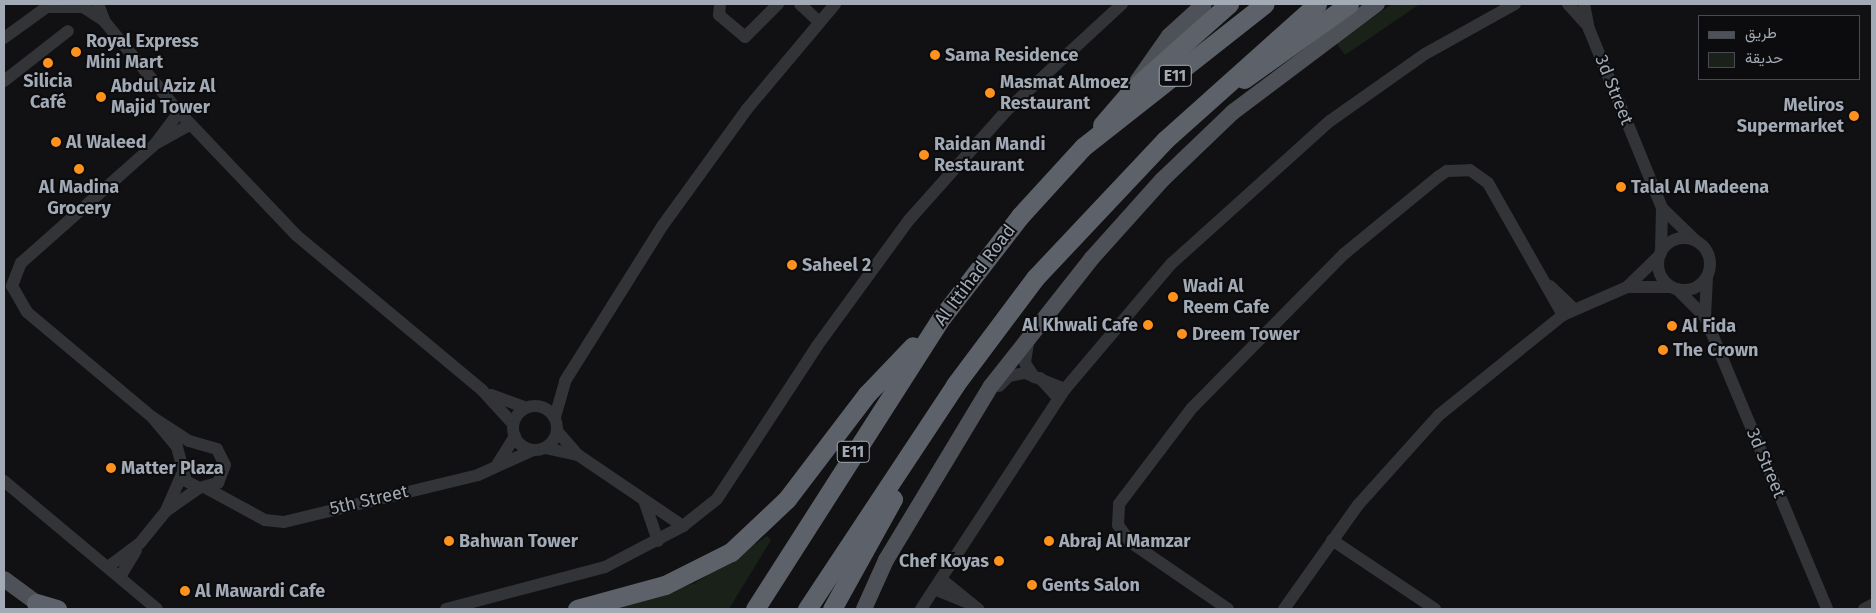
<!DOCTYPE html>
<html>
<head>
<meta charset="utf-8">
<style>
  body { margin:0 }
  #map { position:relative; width:1876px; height:613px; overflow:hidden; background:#111113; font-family:"Fira Sans",Vazirmatn,sans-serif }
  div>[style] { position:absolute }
  .green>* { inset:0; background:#192119 }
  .minor>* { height:12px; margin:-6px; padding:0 6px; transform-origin:6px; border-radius:6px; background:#323438 }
  .minor>.ring { margin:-6px; padding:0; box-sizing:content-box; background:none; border:12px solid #323438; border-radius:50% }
  .major>* { height:16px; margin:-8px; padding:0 8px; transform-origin:8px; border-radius:8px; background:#4e5157 }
  .highway>* { height:19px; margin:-9.5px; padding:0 9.5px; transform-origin:9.5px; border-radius:9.5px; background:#5d626a }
  .dots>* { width:14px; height:14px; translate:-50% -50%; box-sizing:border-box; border:2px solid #0c0c0e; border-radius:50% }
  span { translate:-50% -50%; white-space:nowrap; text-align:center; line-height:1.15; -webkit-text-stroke:4px #0c0c0e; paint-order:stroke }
  .shield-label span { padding:1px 4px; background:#0c0c0e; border:1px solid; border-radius:4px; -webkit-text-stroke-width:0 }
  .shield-label { font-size:16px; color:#a1aab5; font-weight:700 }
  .poi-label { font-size:18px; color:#a1aab5; font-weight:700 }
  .left { translate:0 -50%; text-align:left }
  .right { translate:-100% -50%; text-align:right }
  .street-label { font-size:18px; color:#a1aab5 }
  .frame { position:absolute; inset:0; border:5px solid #a1aab5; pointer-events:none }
  .legend { position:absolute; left:1698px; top:15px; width:162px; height:65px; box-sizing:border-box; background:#0c0c0e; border:1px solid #484b51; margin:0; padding:6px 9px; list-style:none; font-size:15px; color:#a1aab5 }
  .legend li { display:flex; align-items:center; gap:10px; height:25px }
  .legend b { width:25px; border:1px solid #484b51 }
</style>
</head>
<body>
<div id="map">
  <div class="green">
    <i style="clip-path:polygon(1392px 4px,1420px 4px,1345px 55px,1336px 43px)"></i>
    <i style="clip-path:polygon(767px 536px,771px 540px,729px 609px,614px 609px,695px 583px)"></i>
  </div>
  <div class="minor">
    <i style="left:98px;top:4px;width:19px;rotate:69deg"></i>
    <i style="left:105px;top:22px;width:117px;rotate:50.6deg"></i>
    <i style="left:179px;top:112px;width:170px;rotate:46.4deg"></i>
    <i style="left:296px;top:235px;width:242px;rotate:39.8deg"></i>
    <i style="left:482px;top:390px;width:46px;rotate:47.6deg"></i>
    <i style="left:720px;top:4px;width:11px;rotate:95deg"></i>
    <i style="left:719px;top:15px;width:34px;rotate:40deg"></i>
    <i style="left:745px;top:37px;width:47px;rotate:-45deg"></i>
    <i style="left:800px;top:4px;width:25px;rotate:43deg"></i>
    <i style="left:1568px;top:4px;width:27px;rotate:48deg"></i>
    <i style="left:1584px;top:4px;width:25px;rotate:79deg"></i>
    <i style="left:1589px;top:29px;width:193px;rotate:67.8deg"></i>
    <i style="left:1662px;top:208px;width:45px;rotate:91.3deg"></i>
    <i style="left:47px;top:7px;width:36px"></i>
    <i style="left:83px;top:7px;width:24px;rotate:33deg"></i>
    <i style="left:4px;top:38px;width:58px;rotate:-35.9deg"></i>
    <i style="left:4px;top:81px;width:81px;rotate:-38deg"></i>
    <i style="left:157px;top:143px;width:38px;rotate:-29deg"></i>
    <i style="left:1662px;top:208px;width:47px;rotate:44.1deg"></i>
    <i class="ring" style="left:1658px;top:238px;width:40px;height:40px"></i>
    <i style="left:1550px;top:286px;width:33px;rotate:44deg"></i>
    <i style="left:1627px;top:287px;width:45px"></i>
    <i style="left:1677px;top:289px;width:40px;rotate:45deg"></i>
    <i style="left:1705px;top:317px;width:316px;rotate:67.3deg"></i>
    <i style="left:1705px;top:317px;width:40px;rotate:-87.1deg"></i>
    <i style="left:1028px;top:343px;width:20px;rotate:99deg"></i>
    <i style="left:1025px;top:363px;width:17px;rotate:57deg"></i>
    <i style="left:1040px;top:378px;width:28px;rotate:48deg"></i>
    <i style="left:999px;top:386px;width:14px;rotate:-45deg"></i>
    <i style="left:1009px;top:376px;width:16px;rotate:-11deg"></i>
    <i style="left:1025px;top:373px;width:43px;rotate:21.8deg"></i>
    <i style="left:491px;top:395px;width:37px;rotate:20deg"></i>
    <i class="ring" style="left:513px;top:406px;width:32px;height:32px"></i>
    <i style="left:152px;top:417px;width:39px;rotate:50deg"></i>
    <i style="left:177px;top:447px;width:35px;rotate:75deg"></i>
    <i style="left:186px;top:481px;width:15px;rotate:28deg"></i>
    <i style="left:199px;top:488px;width:20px;rotate:-15deg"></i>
    <i style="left:218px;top:483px;width:19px;rotate:-69deg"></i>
    <i style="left:225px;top:465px;width:18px;rotate:-117deg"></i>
    <i style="left:217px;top:449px;width:29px;rotate:-164deg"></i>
    <i style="left:189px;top:441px;width:44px;rotate:-147deg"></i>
    <i style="left:152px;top:417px;width:163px;rotate:-140deg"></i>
    <i style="left:27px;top:312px;width:30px;rotate:-120deg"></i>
    <i style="left:12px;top:286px;width:25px;rotate:-69deg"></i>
    <i style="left:21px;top:263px;width:179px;rotate:-41.6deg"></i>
    <i style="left:155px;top:144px;width:40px;rotate:-53deg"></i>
    <i style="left:555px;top:417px;width:37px;rotate:-74deg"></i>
    <i style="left:565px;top:381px;width:184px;rotate:-57.9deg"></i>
    <i style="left:663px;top:225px;width:143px;rotate:-54.1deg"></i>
    <i style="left:747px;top:109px;width:137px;rotate:-50deg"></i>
    <i style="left:557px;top:431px;width:32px;rotate:49deg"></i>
    <i style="left:578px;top:455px;width:127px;rotate:34.1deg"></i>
    <i style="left:545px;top:448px;width:34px;rotate:12deg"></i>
    <i style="left:497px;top:465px;width:34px;rotate:-58deg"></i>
    <i style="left:4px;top:481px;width:199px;rotate:39.9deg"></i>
    <i style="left:206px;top:488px;width:67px;rotate:28.5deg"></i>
    <i style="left:265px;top:520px;width:19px;rotate:6deg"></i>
    <i style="left:284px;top:522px;width:200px;rotate:-13.6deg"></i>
    <i style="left:478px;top:475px;width:60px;rotate:-24.4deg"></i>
    <i style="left:645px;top:503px;width:40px;rotate:71.1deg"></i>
    <i style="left:166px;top:511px;width:40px;rotate:-66.6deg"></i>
    <i style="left:1332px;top:540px;width:124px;rotate:33.8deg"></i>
    <i style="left:108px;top:567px;width:40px;rotate:-37deg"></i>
    <i style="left:140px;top:543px;width:41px;rotate:-50.9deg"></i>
    <i style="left:166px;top:511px;width:40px;rotate:-34.9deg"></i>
    <i style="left:120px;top:577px;width:31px;rotate:-59deg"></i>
    <i style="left:941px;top:579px;width:48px;rotate:39deg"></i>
    <i style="left:934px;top:589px;width:35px;rotate:22deg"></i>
    <i style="left:446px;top:609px;width:164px;rotate:-14.8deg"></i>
    <i style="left:605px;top:567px;width:88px;rotate:-27.7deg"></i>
    <i style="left:683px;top:526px;width:43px;rotate:-38.5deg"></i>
    <i style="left:717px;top:499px;width:183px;rotate:-56.8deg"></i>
    <i style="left:817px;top:346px;width:156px;rotate:-53.9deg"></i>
    <i style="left:909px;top:220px;width:146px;rotate:-48.3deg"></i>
    <i style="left:1006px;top:111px;width:158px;rotate:-42.7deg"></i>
    <i style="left:921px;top:609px;width:263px;rotate:-56.8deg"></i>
    <i style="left:1065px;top:389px;width:164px;rotate:-49.7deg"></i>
    <i style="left:1171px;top:264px;width:214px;rotate:-42deg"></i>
    <i style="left:1330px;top:121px;width:116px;rotate:-35.2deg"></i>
    <i style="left:1425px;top:54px;width:103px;rotate:-29.1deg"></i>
    <i style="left:1228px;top:609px;width:119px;rotate:-145.6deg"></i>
    <i style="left:1130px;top:542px;width:21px;rotate:-125deg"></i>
    <i style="left:1118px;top:525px;width:21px;rotate:-87deg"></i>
    <i style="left:1119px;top:504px;width:121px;rotate:-52.8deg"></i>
    <i style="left:1192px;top:408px;width:216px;rotate:-45.4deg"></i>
    <i style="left:1344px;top:254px;width:122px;rotate:-39.3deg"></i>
    <i style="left:1438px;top:177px;width:11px;rotate:-34deg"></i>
    <i style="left:1447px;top:171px;width:23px;rotate:-2deg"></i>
    <i style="left:1470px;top:170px;width:22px;rotate:36deg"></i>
    <i style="left:1488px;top:183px;width:152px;rotate:60.4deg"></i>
    <i style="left:1284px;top:609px;width:128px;rotate:-54.6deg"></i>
    <i style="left:1358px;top:505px;width:121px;rotate:-48deg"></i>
    <i style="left:1439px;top:415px;width:159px;rotate:-38.9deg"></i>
    <i style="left:1563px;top:315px;width:70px;rotate:-23.6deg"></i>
    <i style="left:1627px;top:287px;width:46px;rotate:-44.1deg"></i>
    <i style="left:1864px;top:609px;width:9px;rotate:-27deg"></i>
  </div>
  <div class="major">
    <i style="left:1136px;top:83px;width:57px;rotate:-54.9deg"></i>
    <i style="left:1169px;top:36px;width:47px;rotate:-42.4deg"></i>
    <i style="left:4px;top:579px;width:51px;rotate:36.2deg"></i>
    <i style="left:864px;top:609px;width:54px;rotate:-65.8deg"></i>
    <i style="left:886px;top:560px;width:203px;rotate:-58.9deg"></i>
    <i style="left:991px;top:386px;width:163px;rotate:-51.7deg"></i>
    <i style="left:1092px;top:258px;width:105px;rotate:-48.1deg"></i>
    <i style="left:1162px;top:180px;width:98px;rotate:-43.8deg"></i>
    <i style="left:1233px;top:112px;width:180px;rotate:-36.9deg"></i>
  </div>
  <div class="highway">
    <i style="left:1244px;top:79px;width:129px;rotate:-35.5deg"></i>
    <i style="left:1102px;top:125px;width:46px;rotate:-49.4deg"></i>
    <i style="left:1132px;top:90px;width:130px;rotate:-41.6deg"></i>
    <i style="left:36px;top:603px;width:22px;rotate:16deg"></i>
    <i style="left:577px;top:609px;width:91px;rotate:-15.3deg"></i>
    <i style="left:665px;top:585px;width:74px;rotate:-26.6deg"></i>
    <i style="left:731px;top:552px;width:77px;rotate:-43.4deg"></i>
    <i style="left:787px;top:499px;width:132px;rotate:-52.7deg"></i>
    <i style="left:867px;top:394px;width:66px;rotate:-46.2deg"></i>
    <i style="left:755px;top:609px;width:347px;rotate:-57.4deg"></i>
    <i style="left:942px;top:317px;width:128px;rotate:-52.3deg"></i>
    <i style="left:1020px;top:216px;width:93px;rotate:-47.6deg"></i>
    <i style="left:1083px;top:147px;width:231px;rotate:-38.2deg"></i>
    <i style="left:807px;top:609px;width:268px;rotate:-56.5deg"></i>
    <i style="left:955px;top:385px;width:134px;rotate:-53.2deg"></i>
    <i style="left:1035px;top:278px;width:190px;rotate:-46.7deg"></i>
    <i style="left:1165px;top:140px;width:204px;rotate:-41.8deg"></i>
    <i style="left:832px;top:609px;width:126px;rotate:-61deg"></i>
  </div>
  <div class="dots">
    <i style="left:76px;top:52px;background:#ff911d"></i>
    <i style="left:935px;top:55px;background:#ff911d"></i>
    <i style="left:48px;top:63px;background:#ff911d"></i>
    <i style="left:990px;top:93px;background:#ff911d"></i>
    <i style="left:101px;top:97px;background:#ff911d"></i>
    <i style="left:1854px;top:116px;background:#ff911d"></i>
    <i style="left:56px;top:142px;background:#ff911d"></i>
    <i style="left:924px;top:155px;background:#ff911d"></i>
    <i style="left:79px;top:169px;background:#ff911d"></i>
    <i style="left:1621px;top:187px;background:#ff911d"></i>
    <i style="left:792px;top:265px;background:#ff911d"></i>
    <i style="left:1173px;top:297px;background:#ff911d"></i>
    <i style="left:1148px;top:325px;background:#ff911d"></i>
    <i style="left:1672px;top:326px;background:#ff911d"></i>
    <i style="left:1182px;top:334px;background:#ff911d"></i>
    <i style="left:1663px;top:350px;background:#ff911d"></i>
    <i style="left:111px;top:468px;background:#ff911d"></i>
    <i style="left:449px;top:541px;background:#ff911d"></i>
    <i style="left:1049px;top:541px;background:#ff911d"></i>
    <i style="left:999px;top:561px;background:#ff911d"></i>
    <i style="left:1032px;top:585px;background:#ff911d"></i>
    <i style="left:185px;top:591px;background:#ff911d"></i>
  </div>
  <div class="shield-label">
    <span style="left:1175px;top:76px">E11</span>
    <span style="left:853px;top:452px">E11</span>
  </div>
  <div class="poi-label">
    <span class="left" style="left:86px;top:52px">Royal Express<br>Mini Mart</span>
    <span class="left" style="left:945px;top:55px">Sama Residence</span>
    <span style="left:48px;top:92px">Silicia<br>Café</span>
    <span class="left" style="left:1000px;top:93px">Masmat Almoez<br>Restaurant</span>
    <span class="left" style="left:111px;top:97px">Abdul Aziz Al<br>Majid Tower</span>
    <span class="right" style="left:1844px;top:116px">Meliros<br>Supermarket</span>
    <span class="left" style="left:66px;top:142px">Al Waleed</span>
    <span class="left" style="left:934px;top:155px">Raidan Mandi<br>Restaurant</span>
    <span class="left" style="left:1631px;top:187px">Talal Al Madeena</span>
    <span style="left:79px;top:198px">Al Madina<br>Grocery</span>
    <span class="left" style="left:802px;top:265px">Saheel 2</span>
    <span class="left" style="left:1183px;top:297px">Wadi Al<br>Reem Cafe</span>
    <span class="right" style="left:1138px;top:325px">Al Khwali Cafe</span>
    <span class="left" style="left:1682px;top:326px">Al Fida</span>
    <span class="left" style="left:1192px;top:334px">Dreem Tower</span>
    <span class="left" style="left:1673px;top:350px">The Crown</span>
    <span class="left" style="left:121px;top:468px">Matter Plaza</span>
    <span class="left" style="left:459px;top:541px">Bahwan Tower</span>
    <span class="left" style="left:1059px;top:541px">Abraj Al Mamzar</span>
    <span class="right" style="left:989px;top:561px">Chef Koyas</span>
    <span class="left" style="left:1042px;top:585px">Gents Salon</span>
    <span class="left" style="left:195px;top:591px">Al Mawardi Cafe</span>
  </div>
  <div class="street-label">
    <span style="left:1614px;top:90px;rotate:68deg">3d Street</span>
    <span style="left:975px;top:275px;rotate:-53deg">Al Ittihad Road</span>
    <span style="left:1766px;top:463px;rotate:67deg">3d Street</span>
    <span style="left:369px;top:500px;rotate:-13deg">5th Street</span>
  </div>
  <div class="frame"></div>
  <ul class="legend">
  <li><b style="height:6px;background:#4e5157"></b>طريق</li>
  <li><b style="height:14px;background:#192119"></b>حديقة</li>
  </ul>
</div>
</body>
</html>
